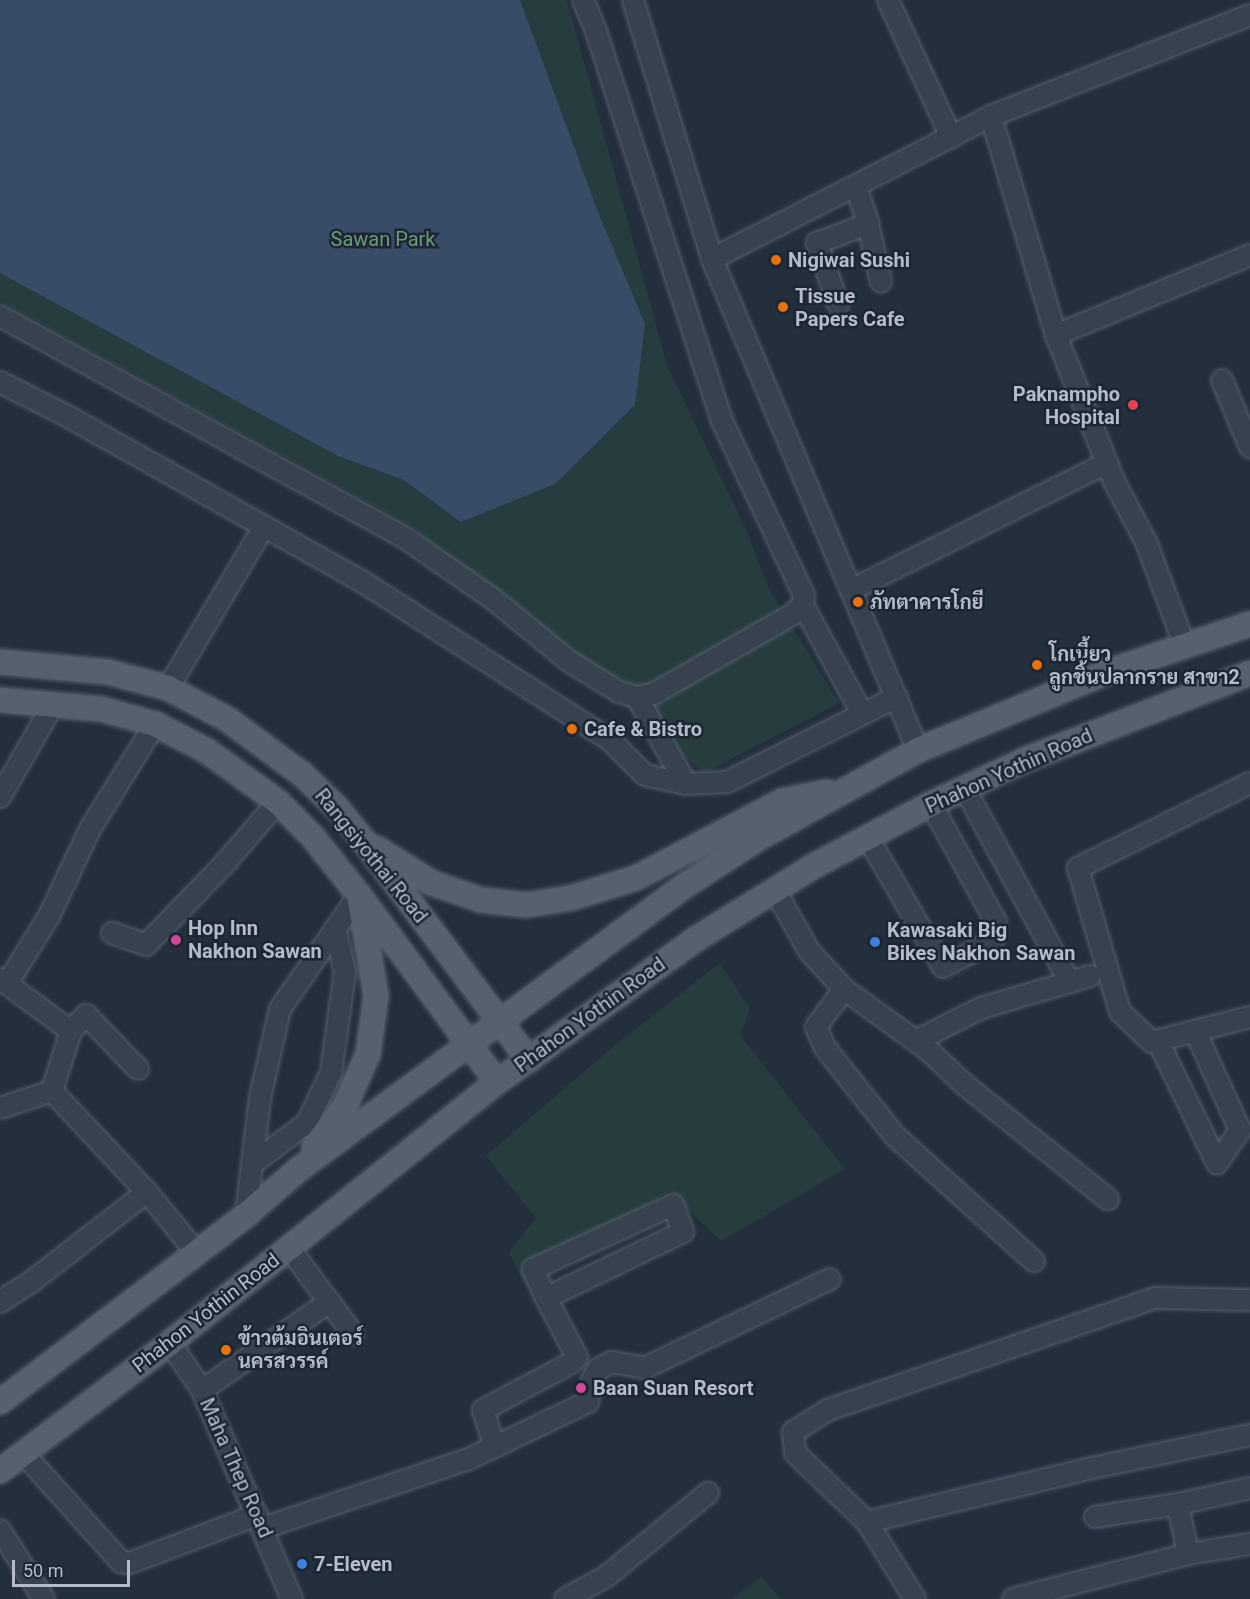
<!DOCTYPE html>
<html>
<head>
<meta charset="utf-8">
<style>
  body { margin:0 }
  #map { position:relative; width:1250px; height:1599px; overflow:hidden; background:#242f3e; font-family:Roboto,Sarabun,sans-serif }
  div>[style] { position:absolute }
  .green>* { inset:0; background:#263c3f }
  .water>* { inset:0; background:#394c67 }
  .roads { filter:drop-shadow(0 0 2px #565f6c) drop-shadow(0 0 2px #565f6c) }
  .minor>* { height:20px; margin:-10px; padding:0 10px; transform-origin:10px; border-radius:10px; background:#38414e }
  .major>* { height:24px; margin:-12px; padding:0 12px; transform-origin:12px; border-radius:12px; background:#56606e }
  .dots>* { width:16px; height:16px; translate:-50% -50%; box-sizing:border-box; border:3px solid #1d2633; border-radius:50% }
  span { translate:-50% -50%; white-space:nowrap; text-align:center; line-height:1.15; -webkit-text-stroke:5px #1d2633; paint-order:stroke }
  .park-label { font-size:20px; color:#6b9a76 }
  .poi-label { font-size:20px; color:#b4bcc9; font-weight:700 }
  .left { translate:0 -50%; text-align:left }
  .right { translate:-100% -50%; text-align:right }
  .street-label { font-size:20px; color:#b4bcc9 }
  .scale { position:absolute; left:12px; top:1560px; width:118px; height:27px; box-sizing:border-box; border:3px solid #b4bcc9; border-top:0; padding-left:8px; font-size:18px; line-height:21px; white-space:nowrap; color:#b4bcc9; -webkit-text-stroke:4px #1d2633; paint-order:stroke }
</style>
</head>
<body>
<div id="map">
  <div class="green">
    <i style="clip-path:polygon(0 0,567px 0,667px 365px,746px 529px,769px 589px,839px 703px,704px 773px,411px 526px,0 301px)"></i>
    <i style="clip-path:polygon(720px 963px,750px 1009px,740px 1035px,845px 1169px,721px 1241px,669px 1191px,526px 1288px,509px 1252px,536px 1218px,486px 1156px,615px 1045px)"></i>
    <i style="clip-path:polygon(761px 1577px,781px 1599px,732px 1599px)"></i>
  </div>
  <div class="water">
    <i style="clip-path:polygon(0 0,520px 0,598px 212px,645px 324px,635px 405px,555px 484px,461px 522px,404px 480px,338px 456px,0 273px)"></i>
  </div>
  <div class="roads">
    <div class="minor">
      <i style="left:583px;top:0;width:34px;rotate:67deg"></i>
      <i style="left:596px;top:31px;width:410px;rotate:72.1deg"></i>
      <i style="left:722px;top:421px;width:192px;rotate:64.8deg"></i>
      <i style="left:804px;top:595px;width:10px;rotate:96deg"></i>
      <i style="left:803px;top:605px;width:123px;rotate:61.4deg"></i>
      <i style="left:633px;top:0;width:271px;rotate:73deg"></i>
      <i style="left:712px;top:259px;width:532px;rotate:67.24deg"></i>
      <i style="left:888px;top:0;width:151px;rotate:65.3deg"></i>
      <i style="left:991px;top:116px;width:228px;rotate:73.5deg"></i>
      <i style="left:1056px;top:335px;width:159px;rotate:68.3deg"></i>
      <i style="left:1115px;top:483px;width:69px;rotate:62.3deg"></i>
      <i style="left:1147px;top:544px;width:107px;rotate:69.7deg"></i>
      <i style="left:856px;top:186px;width:40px;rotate:72deg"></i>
      <i style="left:868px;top:224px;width:59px;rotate:77.4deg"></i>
      <i style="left:712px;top:259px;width:314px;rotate:-27.1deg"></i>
      <i style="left:991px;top:116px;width:278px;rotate:-21.3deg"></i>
      <i style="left:838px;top:304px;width:65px;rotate:-109deg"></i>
      <i style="left:817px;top:243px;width:54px;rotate:-20.4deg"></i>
      <i style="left:0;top:316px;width:462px;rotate:28.7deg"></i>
      <i style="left:405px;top:538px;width:107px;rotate:34.7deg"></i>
      <i style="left:493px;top:599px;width:98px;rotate:39.2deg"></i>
      <i style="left:569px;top:661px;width:59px;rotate:31.8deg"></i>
      <i style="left:619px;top:692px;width:19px;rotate:16deg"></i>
      <i style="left:637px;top:697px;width:16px;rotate:-11deg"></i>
      <i style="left:653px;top:694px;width:161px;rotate:-29.7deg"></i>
      <i style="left:793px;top:614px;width:13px;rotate:-42deg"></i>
      <i style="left:1056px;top:335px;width:210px;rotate:-22.4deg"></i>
      <i style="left:1222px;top:380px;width:73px;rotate:67.3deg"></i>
      <i style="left:0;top:382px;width:77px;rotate:26.9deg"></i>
      <i style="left:69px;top:417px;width:337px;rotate:29.3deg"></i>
      <i style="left:363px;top:582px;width:293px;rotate:32.6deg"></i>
      <i style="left:610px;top:740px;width:49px;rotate:45deg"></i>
      <i style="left:645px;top:775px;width:42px;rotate:12.4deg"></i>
      <i style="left:686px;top:784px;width:41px;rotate:-2.8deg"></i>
      <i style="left:727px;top:782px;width:190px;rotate:-26.6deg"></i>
      <i style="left:851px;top:590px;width:286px;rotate:-26.4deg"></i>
      <i style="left:168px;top:688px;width:188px;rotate:-59.3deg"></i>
      <i style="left:637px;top:697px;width:100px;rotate:60.6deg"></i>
      <i style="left:1250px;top:783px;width:192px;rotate:153.7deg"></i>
      <i style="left:1078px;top:868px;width:150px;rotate:73.7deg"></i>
      <i style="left:1120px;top:1012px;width:44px;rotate:43.2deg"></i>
      <i style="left:1152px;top:1042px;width:101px;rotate:-14.3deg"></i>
      <i style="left:965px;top:789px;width:220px;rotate:61.5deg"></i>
      <i style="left:0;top:797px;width:106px;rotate:-60.1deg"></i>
      <i style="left:868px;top:838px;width:149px;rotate:59.8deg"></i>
      <i style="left:943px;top:967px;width:56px;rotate:-27.5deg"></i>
      <i style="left:993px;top:941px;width:19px;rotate:-81deg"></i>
      <i style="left:996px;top:922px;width:135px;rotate:-118.8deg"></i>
      <i style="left:775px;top:890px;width:70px;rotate:60.9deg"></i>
      <i style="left:809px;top:951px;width:52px;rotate:47.4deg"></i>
      <i style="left:844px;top:989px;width:104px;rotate:36deg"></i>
      <i style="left:928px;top:1050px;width:51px;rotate:43.4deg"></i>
      <i style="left:965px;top:1085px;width:183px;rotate:38.6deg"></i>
      <i style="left:112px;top:933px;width:36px;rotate:19deg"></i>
      <i style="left:146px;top:945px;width:117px;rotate:-46deg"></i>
      <i style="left:227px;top:861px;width:78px;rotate:-49.2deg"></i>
      <i style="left:0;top:979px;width:88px;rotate:36.2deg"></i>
      <i style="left:71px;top:1031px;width:63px;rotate:107.6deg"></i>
      <i style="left:7px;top:984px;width:82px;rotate:-58.4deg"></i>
      <i style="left:50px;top:914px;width:94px;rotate:-64.8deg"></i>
      <i style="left:90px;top:829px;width:123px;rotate:-58.2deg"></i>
      <i style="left:844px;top:989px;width:47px;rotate:126.4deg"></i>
      <i style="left:816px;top:1027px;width:24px;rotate:66deg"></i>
      <i style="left:826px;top:1049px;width:111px;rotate:51.6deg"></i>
      <i style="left:895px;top:1136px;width:187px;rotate:42deg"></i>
      <i style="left:71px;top:1031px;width:22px;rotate:-47deg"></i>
      <i style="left:86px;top:1015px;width:75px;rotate:46.1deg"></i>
      <i style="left:916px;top:1041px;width:73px;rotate:-26.9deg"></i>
      <i style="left:981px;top:1008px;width:114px;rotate:-16.4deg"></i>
      <i style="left:1158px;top:1041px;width:136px;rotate:64.2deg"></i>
      <i style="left:1217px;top:1163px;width:40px;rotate:-55.1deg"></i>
      <i style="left:1240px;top:1130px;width:109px;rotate:-114.4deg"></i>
      <i style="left:0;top:1108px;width:55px;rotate:-18.1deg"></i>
      <i style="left:52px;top:1091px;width:139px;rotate:46.8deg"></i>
      <i style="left:147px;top:1192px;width:77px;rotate:50.8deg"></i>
      <i style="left:252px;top:1164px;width:69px;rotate:-36.7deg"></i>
      <i style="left:307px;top:1123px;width:55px;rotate:-64.4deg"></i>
      <i style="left:331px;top:1073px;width:102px;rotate:-82.1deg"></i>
      <i style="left:345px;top:972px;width:44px;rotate:-103.1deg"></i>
      <i style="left:246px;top:1215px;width:118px;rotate:-83.2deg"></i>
      <i style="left:260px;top:1098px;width:91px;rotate:-77.3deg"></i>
      <i style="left:280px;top:1009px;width:139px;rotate:-55.3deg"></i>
      <i style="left:289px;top:1248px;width:107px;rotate:53.3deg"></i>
      <i style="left:0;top:1302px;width:37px;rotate:-33deg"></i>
      <i style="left:31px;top:1282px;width:147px;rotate:-37.8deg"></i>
      <i style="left:170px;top:1343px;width:57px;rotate:55.8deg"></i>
      <i style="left:202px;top:1390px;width:228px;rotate:66.7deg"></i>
      <i style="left:202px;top:1390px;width:155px;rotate:-34.7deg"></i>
      <i style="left:495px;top:1447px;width:39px;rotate:-108deg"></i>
      <i style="left:483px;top:1410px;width:100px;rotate:-28.1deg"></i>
      <i style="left:571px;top:1363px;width:8px;rotate:-45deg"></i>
      <i style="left:577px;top:1357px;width:67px;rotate:-117.7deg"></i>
      <i style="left:546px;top:1298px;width:152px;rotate:-25.7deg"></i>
      <i style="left:683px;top:1232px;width:29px;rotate:-110deg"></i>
      <i style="left:673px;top:1205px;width:154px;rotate:155.4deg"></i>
      <i style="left:533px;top:1269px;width:32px;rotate:66deg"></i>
      <i style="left:23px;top:1453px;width:147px;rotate:48deg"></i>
      <i style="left:121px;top:1562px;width:9px;rotate:6deg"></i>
      <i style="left:130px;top:1563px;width:136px;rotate:-20.7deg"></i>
      <i style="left:1178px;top:1504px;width:51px;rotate:78.7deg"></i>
      <i style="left:1095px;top:1517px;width:84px;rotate:-8.9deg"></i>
      <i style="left:1178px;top:1504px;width:74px;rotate:-12.5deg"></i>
      <i style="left:867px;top:1522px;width:226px;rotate:-13.5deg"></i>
      <i style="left:1087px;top:1469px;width:167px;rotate:-11.8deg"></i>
      <i style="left:263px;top:1528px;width:219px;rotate:-18.6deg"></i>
      <i style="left:471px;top:1458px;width:130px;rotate:-25.6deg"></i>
      <i style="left:588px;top:1402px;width:22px;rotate:-80deg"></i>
      <i style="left:592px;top:1380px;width:13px;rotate:-61deg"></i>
      <i style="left:598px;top:1369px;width:16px;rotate:-27deg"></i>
      <i style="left:612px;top:1362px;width:34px;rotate:10deg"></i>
      <i style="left:645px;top:1368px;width:205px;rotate:-25.7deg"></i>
      <i style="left:0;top:1530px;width:82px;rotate:57.5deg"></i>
      <i style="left:565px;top:1599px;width:48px;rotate:-28.7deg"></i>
      <i style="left:607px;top:1576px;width:131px;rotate:-39.4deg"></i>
      <i style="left:915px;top:1599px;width:91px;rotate:-121.9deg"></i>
      <i style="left:867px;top:1522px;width:100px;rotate:-136.2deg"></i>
      <i style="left:795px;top:1453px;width:21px;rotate:-95deg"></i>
      <i style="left:793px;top:1432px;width:41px;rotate:-32.2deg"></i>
      <i style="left:828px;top:1410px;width:347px;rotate:-18.9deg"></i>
      <i style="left:1156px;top:1298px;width:94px;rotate:1.2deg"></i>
      <i style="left:1013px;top:1599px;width:181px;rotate:-14.4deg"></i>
      <i style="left:1188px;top:1554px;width:63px;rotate:-9.2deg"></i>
    </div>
    <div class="major">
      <i style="left:0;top:662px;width:108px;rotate:5.3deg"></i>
      <i style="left:108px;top:672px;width:62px;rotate:14.9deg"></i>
      <i style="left:168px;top:688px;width:67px;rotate:27.7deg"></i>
      <i style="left:227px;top:719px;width:93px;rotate:36.3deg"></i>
      <i style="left:302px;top:774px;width:49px;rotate:44.2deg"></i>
      <i style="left:337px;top:808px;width:43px;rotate:50.7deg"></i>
      <i style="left:364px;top:841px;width:274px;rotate:53deg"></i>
      <i style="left:0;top:700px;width:101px;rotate:5.1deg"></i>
      <i style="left:101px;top:709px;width:56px;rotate:15.5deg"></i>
      <i style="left:155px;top:724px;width:59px;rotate:27.4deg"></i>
      <i style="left:207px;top:751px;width:87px;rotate:35.7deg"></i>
      <i style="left:278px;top:802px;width:48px;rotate:45deg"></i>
      <i style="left:312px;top:836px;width:75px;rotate:51.5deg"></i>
      <i style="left:359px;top:895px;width:232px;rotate:53.6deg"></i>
      <i style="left:376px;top:848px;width:66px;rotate:32deg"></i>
      <i style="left:432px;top:883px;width:52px;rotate:19.1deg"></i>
      <i style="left:481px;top:900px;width:45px;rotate:6.3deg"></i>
      <i style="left:526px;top:905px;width:46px;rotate:-8.8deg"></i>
      <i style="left:571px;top:898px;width:68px;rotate:-17.1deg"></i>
      <i style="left:636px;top:878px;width:165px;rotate:-27.8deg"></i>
      <i style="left:782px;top:801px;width:46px;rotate:-11.3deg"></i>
      <i style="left:314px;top:1148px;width:52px;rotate:-53.6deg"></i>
      <i style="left:345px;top:1106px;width:57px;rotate:-66.1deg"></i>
      <i style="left:368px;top:1054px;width:59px;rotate:-82.1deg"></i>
      <i style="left:376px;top:996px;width:97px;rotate:-99.5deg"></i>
      <i style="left:0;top:1402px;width:309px;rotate:-37.2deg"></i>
      <i style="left:246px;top:1215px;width:70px;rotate:-41deg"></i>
      <i style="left:299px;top:1169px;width:480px;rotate:-36.3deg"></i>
      <i style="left:686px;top:885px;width:85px;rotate:-32.9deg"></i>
      <i style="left:757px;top:839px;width:184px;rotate:-28.9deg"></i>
      <i style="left:918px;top:750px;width:204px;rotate:-22.4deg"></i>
      <i style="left:1107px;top:672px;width:151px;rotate:-18.6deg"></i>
      <i style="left:0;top:1471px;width:213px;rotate:-37deg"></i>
      <i style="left:170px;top:1343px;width:418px;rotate:-38.6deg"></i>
      <i style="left:497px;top:1082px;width:245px;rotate:-35.7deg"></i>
      <i style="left:696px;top:939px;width:137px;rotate:-31.8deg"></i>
      <i style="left:812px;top:867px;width:135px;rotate:-27.9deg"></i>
      <i style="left:931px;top:804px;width:104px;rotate:-25.1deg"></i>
      <i style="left:1025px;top:760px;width:241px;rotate:-21.1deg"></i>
    </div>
  </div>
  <div class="dots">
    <i style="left:776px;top:260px;background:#e8710a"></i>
    <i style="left:783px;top:307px;background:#e8710a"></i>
    <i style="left:1133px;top:405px;background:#e0444e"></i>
    <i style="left:858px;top:602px;background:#e8710a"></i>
    <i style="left:1037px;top:665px;background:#e8710a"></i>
    <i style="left:572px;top:729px;background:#e8710a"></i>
    <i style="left:176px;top:940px;background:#d1479c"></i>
    <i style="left:875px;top:942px;background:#3f7fe0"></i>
    <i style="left:226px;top:1350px;background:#e8710a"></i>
    <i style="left:581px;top:1388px;background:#d1479c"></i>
    <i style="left:302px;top:1564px;background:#3f7fe0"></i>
  </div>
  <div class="park-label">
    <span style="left:383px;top:239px">Sawan Park</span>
  </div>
  <div class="poi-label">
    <span class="left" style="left:788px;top:260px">Nigiwai Sushi</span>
    <span class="left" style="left:795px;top:308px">Tissue<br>Papers Cafe</span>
    <span class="right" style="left:1120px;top:406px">Paknampho<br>Hospital</span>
    <span class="left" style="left:870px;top:602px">ภัทตาคารโกยี</span>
    <span class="left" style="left:1049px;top:666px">โกเนี้ยว<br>ลูกชิ้นปลากราย สาขา2</span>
    <span class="left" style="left:584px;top:729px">Cafe &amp; Bistro</span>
    <span class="left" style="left:188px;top:940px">Hop Inn<br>Nakhon Sawan</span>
    <span class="left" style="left:887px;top:942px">Kawasaki Big<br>Bikes Nakhon Sawan</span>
    <span class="left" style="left:238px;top:1350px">ข้าวต้มอินเตอร์<br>นครสวรรค์</span>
    <span class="left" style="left:593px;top:1388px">Baan Suan Resort</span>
    <span class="left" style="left:314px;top:1564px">7-Eleven</span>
  </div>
  <div class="street-label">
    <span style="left:1009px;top:771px;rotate:-24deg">Phahon Yothin Road</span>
    <span style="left:371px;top:856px;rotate:51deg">Rangsiyothai Road</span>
    <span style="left:590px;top:1015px;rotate:-36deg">Phahon Yothin Road</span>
    <span style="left:206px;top:1313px;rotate:-38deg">Phahon Yothin Road</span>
    <span style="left:236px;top:1468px;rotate:66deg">Maha Thep Road</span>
  </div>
  <div class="scale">50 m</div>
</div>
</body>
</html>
